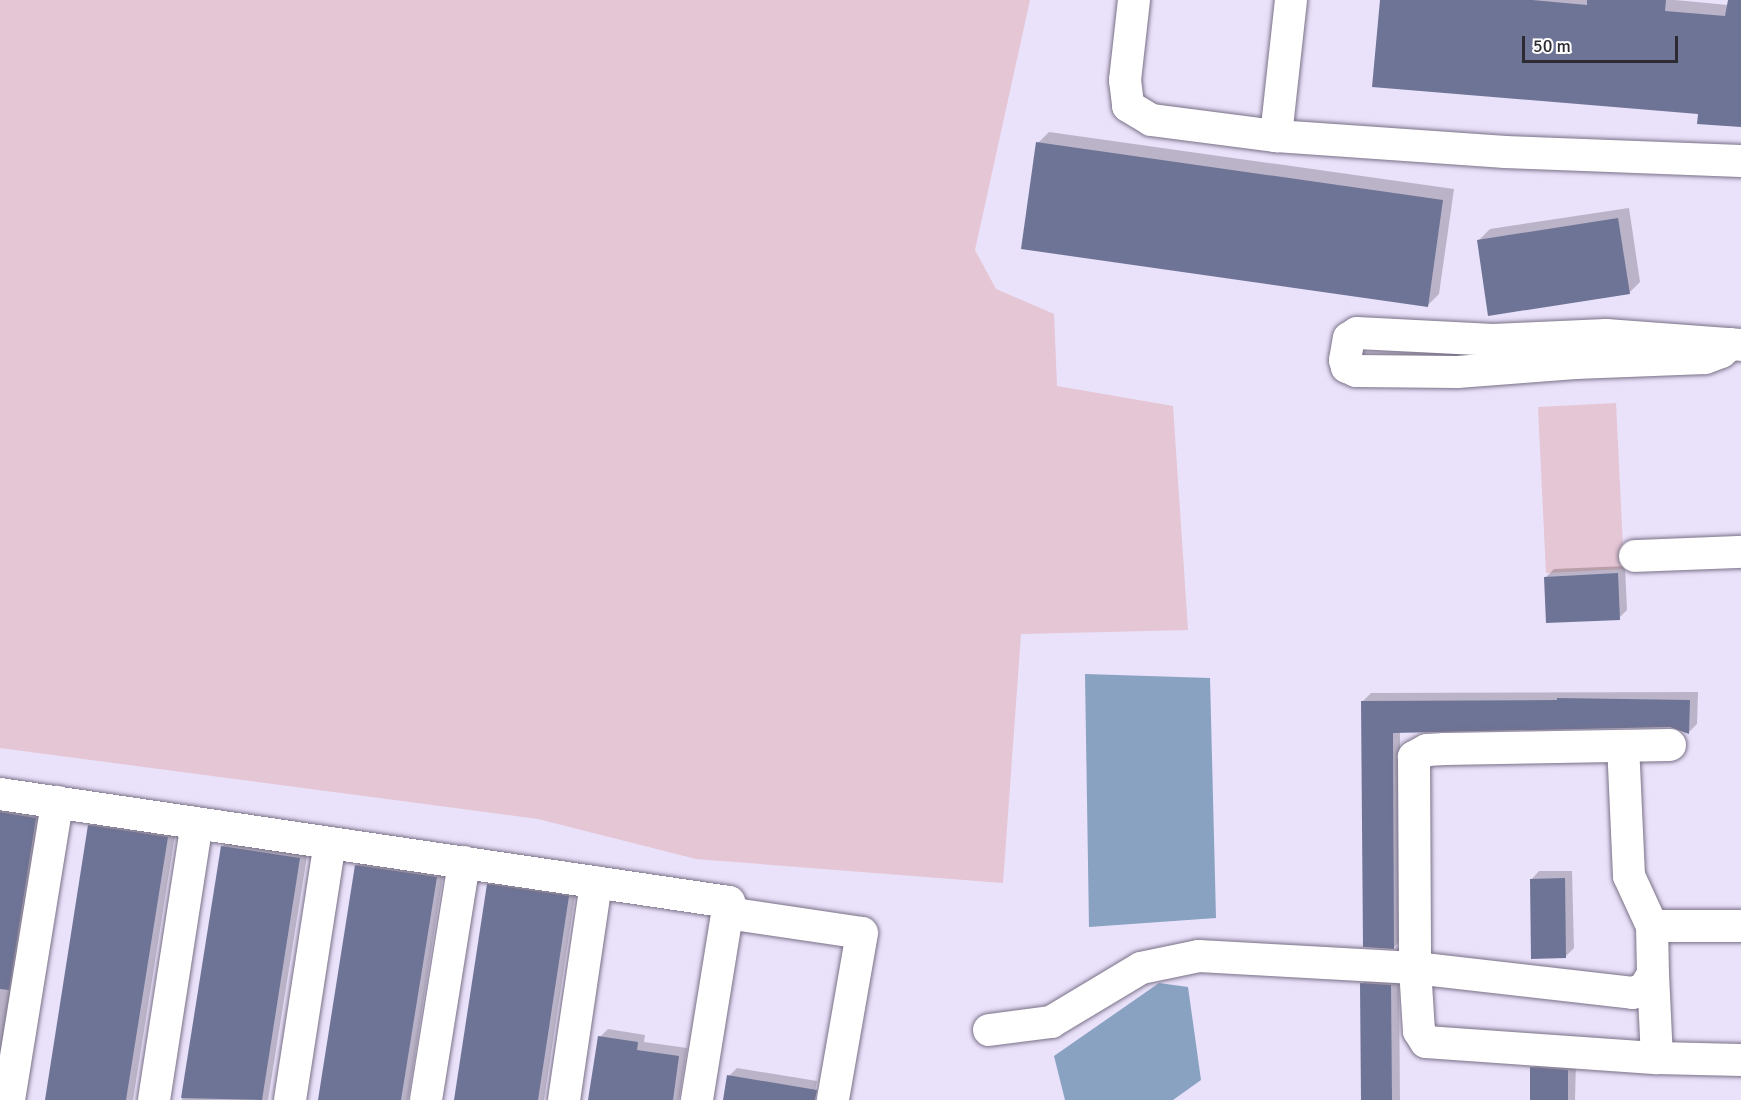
<!DOCTYPE html>
<html>
<head>
<meta charset="utf-8">
<style>
  body { margin:0 }
  #map { position:relative; width:1741px; height:1100px; overflow:hidden; background:#eae1fa; font-family:Signika,sans-serif }
  div>[style] { position:absolute }
  .green>* { inset:0; background:#e5c6d4 }
  .water>* { inset:0; background:#89a2c1 }
  .shadow>* { inset:0; background:#0003 }
  .building>* { inset:0; background:#6e7496 }
  .roads { filter:drop-shadow(0 0 2px #797187) drop-shadow(0 0 2px #797187) }
  .minor>* { height:32px; margin:-16px; padding:0 16px; transform-origin:16px; border-radius:16px; background:#fff }
  span { translate:-50% -50%; white-space:nowrap; text-align:center; line-height:1.15; -webkit-text-stroke:4.5px #fff; paint-order:stroke }
  .scale { position:absolute; left:1522px; top:36px; width:156px; height:27px; box-sizing:border-box; border:3px solid #2d2a33; border-top:0; padding-left:8px; font-size:18px; line-height:21px; white-space:nowrap; color:#2d2a33; -webkit-text-stroke:4px #fff; paint-order:stroke }
</style>
</head>
<body>
<div id="map">
  <div class="green">
    <i style="clip-path:polygon(0 0,1030px 0,975px 250px,996px 289px,1054px 314px,1057px 386px,1173px 406px,1188px 630px,1021px 634px,1003px 883px,696px 859px,538px 819px,0 748px)"></i>
    <i style="clip-path:polygon(1616px 403px,1624px 569px,1546px 573px,1538px 407px)"></i>
  </div>
  <div class="water">
    <i style="clip-path:polygon(1085px 674px,1210px 678px,1216px 918px,1089px 927px)"></i>
    <i style="clip-path:polygon(1159px 983px,1188px 987px,1201px 1080px,1173px 1100px,1065px 1100px,1054px 1056px)"></i>
  </div>
  <div class="shadow">
    <i style="clip-path:polygon(1381px 0,1675px 0,1728px 5px,1729px 0,1741px 0,1741px 125px)"></i>
    <i style="clip-path:polygon(1049px 132px,1454px 189px,1439px 294px,1428px 305px,1038px 143px)"></i>
    <i style="clip-path:polygon(1629px 208px,1640px 282px,1629px 293px,1479px 240px,1490px 229px)"></i>
    <i style="clip-path:polygon(1625px 566px,1627px 610px,1619px 618px,1545px 578px,1554px 569px)"></i>
    <i style="clip-path:polygon(1698px 692px,1697px 724px,1689px 732px,1670px 726px,1400px 731px,1402px 939px,1394px 947px,1363px 701px,1371px 693px)"></i>
    <i style="clip-path:polygon(0 802px,44px 810px,0 1090px)"></i>
    <i style="clip-path:polygon(98px 818px,176px 829px,133px 1100px,46px 1100px,90px 826px)"></i>
    <i style="clip-path:polygon(230px 839px,308px 850px,268px 1100px,182px 1100px,222px 847px)"></i>
    <i style="clip-path:polygon(365px 857px,444px 869px,408px 1100px,320px 1100px,357px 866px)"></i>
    <i style="clip-path:polygon(1539px 871px,1572px 871px,1574px 948px,1565px 957px,1531px 880px)"></i>
    <i style="clip-path:polygon(497px 877px,576px 889px,544px 1100px,455px 1100px,489px 885px)"></i>
    <i style="clip-path:polygon(1370px 975px,1399px 977px,1400px 1100px,1362px 1100px,1362px 984px)"></i>
    <i style="clip-path:polygon(608px 1029px,645px 1035px,644px 1042px,687px 1048px,679px 1100px,590px 1100px,600px 1037px)"></i>
    <i style="clip-path:polygon(1540px 1060px,1576px 1062px,1575px 1100px,1531px 1100px,1532px 1068px)"></i>
    <i style="clip-path:polygon(737px 1068px,817px 1081px,813px 1100px,725px 1100px,729px 1076px)"></i>
  </div>
  <div class="building">
    <i style="clip-path:polygon(1380px 0,1532px 0,1587px 5px,1587px 0,1666px 0,1665px 11px,1725px 16px,1728px 0,1741px 0,1741px 127px,1697px 124px,1698px 114px,1372px 87px)"></i>
    <i style="clip-path:polygon(1036px 142px,1443px 200px,1428px 307px,1021px 249px)"></i>
    <i style="clip-path:polygon(1618px 218px,1630px 294px,1488px 316px,1477px 240px)"></i>
    <i style="clip-path:polygon(1618px 573px,1620px 620px,1546px 623px,1544px 577px)"></i>
    <i style="clip-path:polygon(1557px 698px,1690px 700px,1689px 734px,1670px 727px,1393px 733px,1394px 949px,1363px 947px,1361px 701px,1557px 700px)"></i>
    <i style="clip-path:polygon(0 812px,36px 818px,9px 990px,0 989px)"></i>
    <i style="clip-path:polygon(88px 825px,168px 837px,126px 1100px,45px 1100px)"></i>
    <i style="clip-path:polygon(221px 846px,300px 858px,262px 1100px,181px 1098px)"></i>
    <i style="clip-path:polygon(355px 865px,437px 877px,401px 1100px,318px 1100px)"></i>
    <i style="clip-path:polygon(1565px 878px,1566px 958px,1531px 959px,1530px 879px)"></i>
    <i style="clip-path:polygon(487px 884px,569px 896px,538px 1100px,454px 1100px)"></i>
    <i style="clip-path:polygon(1360px 983px,1391px 985px,1392px 1100px,1361px 1100px)"></i>
    <i style="clip-path:polygon(598px 1036px,638px 1042px,637px 1050px,679px 1056px,673px 1100px,588px 1100px)"></i>
    <i style="clip-path:polygon(1530px 1067px,1568px 1070px,1568px 1100px,1530px 1100px)"></i>
    <i style="clip-path:polygon(727px 1075px,817px 1090px,815px 1100px,723px 1100px)"></i>
  </div>
  <div class="roads">
    <div class="minor">
      <i style="left:1134px;top:0;width:81px;rotate:96.4deg"></i>
      <i style="left:1125px;top:80px;width:26px;rotate:83deg"></i>
      <i style="left:1128px;top:106px;width:27px;rotate:31deg"></i>
      <i style="left:1151px;top:120px;width:126px;rotate:7.3deg"></i>
      <i style="left:1291px;top:0;width:137px;rotate:96.3deg"></i>
      <i style="left:1276px;top:136px;width:230px;rotate:4deg"></i>
      <i style="left:1505px;top:152px;width:236px;rotate:2.2deg"></i>
      <i style="left:1730px;top:344px;width:12px;rotate:138deg"></i>
      <i style="left:1721px;top:352px;width:17px;rotate:159deg"></i>
      <i style="left:1705px;top:358px;width:130px;rotate:177.8deg"></i>
      <i style="left:1575px;top:363px;width:118px;rotate:175.6deg"></i>
      <i style="left:1457px;top:372px;width:101px;rotate:-179.4deg"></i>
      <i style="left:1356px;top:371px;width:10px;rotate:-156deg"></i>
      <i style="left:1347px;top:367px;width:7px;rotate:-106deg"></i>
      <i style="left:1345px;top:360px;width:22px;rotate:-80deg"></i>
      <i style="left:1349px;top:338px;width:9px;rotate:-32deg"></i>
      <i style="left:1357px;top:333px;width:136px;rotate:2.9deg"></i>
      <i style="left:1493px;top:340px;width:113px;rotate:-2.5deg"></i>
      <i style="left:1606px;top:335px;width:135px;rotate:4.2deg"></i>
      <i style="left:1635px;top:556px;width:106px;rotate:-2.2deg"></i>
      <i style="left:1670px;top:745px;width:225px;rotate:179deg"></i>
      <i style="left:1445px;top:749px;width:18px;rotate:177deg"></i>
      <i style="left:1427px;top:750px;width:15px;rotate:152deg"></i>
      <i style="left:1414px;top:757px;width:211px;rotate:89.7deg"></i>
      <i style="left:1415px;top:968px;width:63px;rotate:86.4deg"></i>
      <i style="left:1419px;top:1031px;width:13px;rotate:58deg"></i>
      <i style="left:1426px;top:1042px;width:232px;rotate:4deg"></i>
      <i style="left:1657px;top:1058px;width:84px;rotate:1.4deg"></i>
      <i style="left:0;top:794px;width:737px;rotate:8.43deg"></i>
      <i style="left:729px;top:902px;width:201px;rotate:99.2deg"></i>
      <i style="left:727px;top:913px;width:136px;rotate:8.4deg"></i>
      <i style="left:862px;top:933px;width:169px;rotate:99.9deg"></i>
      <i style="left:1652px;top:926px;width:89px"></i>
      <i style="left:1653px;top:974px;width:84px;rotate:87.3deg"></i>
      <i style="left:989px;top:1030px;width:63px;rotate:-7.4deg"></i>
      <i style="left:1051px;top:1022px;width:105px;rotate:-31deg"></i>
      <i style="left:1141px;top:968px;width:59px;rotate:-11.7deg"></i>
      <i style="left:1199px;top:956px;width:216px;rotate:3.2deg"></i>
      <i style="left:1415px;top:968px;width:219px;rotate:6.5deg"></i>
      <i style="left:1633px;top:993px;width:12px;rotate:-20deg"></i>
      <i style="left:1644px;top:989px;width:17px;rotate:-59deg"></i>
      <i style="left:1653px;top:974px;width:48px;rotate:-91.2deg"></i>
      <i style="left:1652px;top:926px;width:55px;rotate:-114.7deg"></i>
      <i style="left:1629px;top:876px;width:130px;rotate:-92.6deg"></i>
      <i style="left:9px;top:1100px;width:302px;rotate:-80.8deg"></i>
      <i style="left:154px;top:1100px;width:280px;rotate:-81.2deg"></i>
      <i style="left:290px;top:1100px;width:260px;rotate:-81.2deg"></i>
      <i style="left:426px;top:1100px;width:241px;rotate:-80.9deg"></i>
      <i style="left:564px;top:1100px;width:220px;rotate:-81.6deg"></i>
    </div>
  </div>
  <div class="scale">50 m</div>
</div>
</body>
</html>
